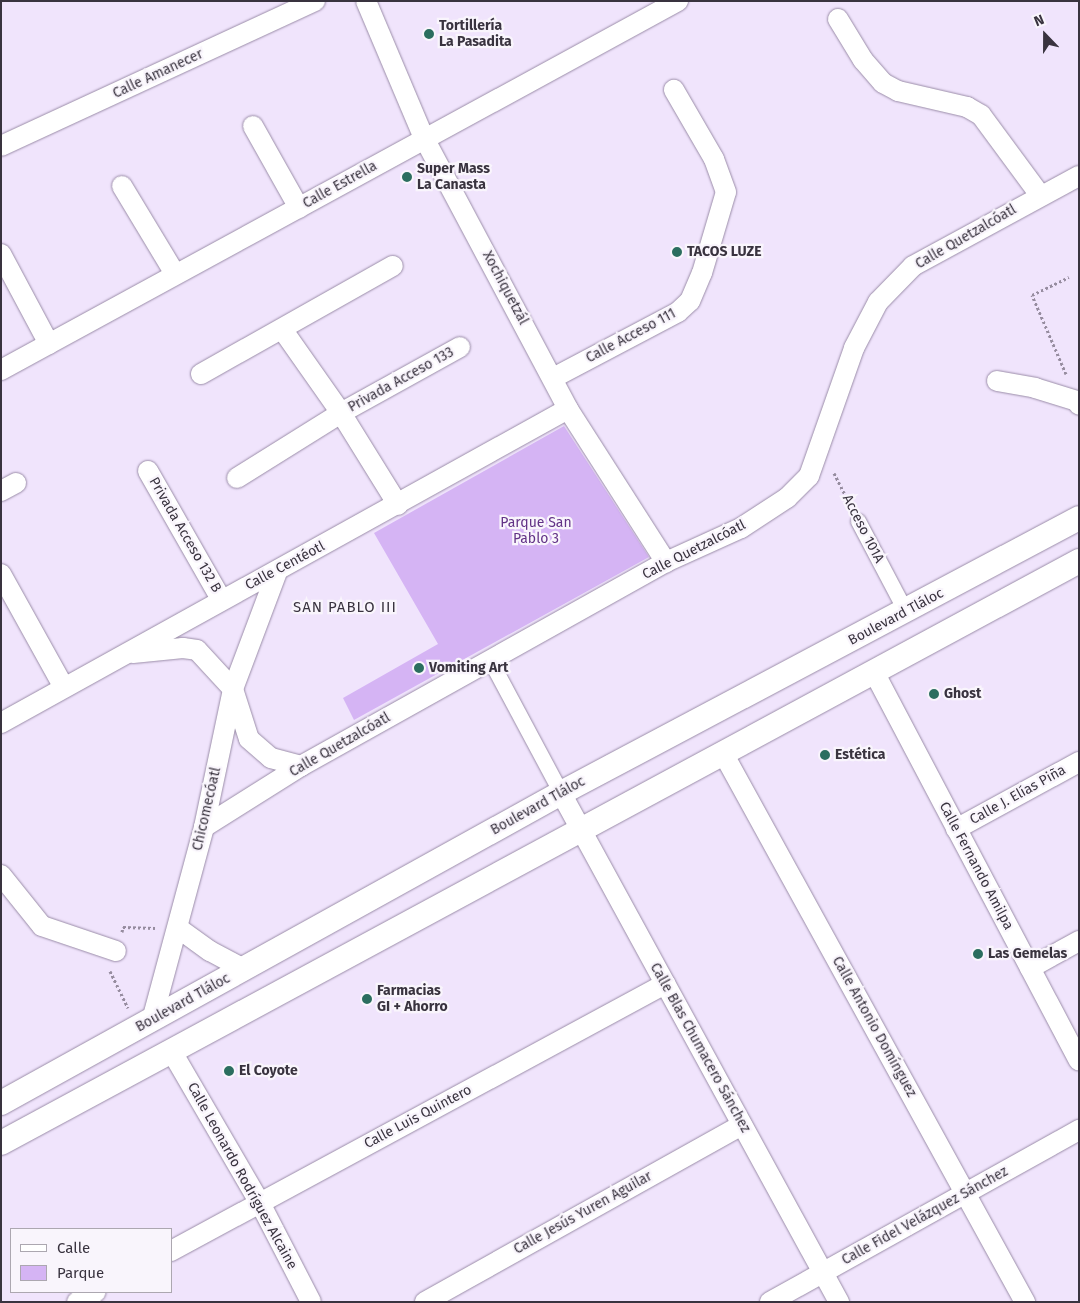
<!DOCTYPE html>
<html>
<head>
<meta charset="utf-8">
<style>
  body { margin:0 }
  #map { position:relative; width:1080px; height:1303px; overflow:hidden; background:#f0e4fc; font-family:"Fira Sans",sans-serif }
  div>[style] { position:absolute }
  .green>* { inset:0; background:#d5b4f4 }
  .path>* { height:3px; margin-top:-1.5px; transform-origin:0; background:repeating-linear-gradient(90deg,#968c9f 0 2.5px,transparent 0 5px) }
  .roads { filter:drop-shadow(0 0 1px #9a8ca8) drop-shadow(0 0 1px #9a8ca8) }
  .pedestrian>* { height:15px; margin:-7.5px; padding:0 7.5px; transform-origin:7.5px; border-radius:7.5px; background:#fff }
  .minor>* { height:20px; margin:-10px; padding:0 10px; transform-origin:10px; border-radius:10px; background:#fff }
  .tertiary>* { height:24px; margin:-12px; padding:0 12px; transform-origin:12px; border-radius:12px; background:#fff }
  .dots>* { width:14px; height:14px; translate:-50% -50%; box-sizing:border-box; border:2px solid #f9f5fc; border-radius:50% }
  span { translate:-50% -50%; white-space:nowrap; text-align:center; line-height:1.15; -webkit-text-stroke:4.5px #f9f5fc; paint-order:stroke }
  .poi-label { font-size:14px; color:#39333f; font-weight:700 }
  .left { translate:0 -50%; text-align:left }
  .street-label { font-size:14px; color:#39333f }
  .park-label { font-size:14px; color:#623286 }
  .neighbourhood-label { font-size:15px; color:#39333f; letter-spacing:1px }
  .frame { position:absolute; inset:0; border:2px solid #39333f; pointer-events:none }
  .legend { position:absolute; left:10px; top:1228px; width:162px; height:65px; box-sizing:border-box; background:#f9f5fc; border:1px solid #aca7b0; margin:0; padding:6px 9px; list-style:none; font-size:15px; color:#39333f }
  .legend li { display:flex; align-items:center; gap:10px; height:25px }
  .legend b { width:25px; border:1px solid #aca7b0 }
  .north { position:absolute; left:1020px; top:10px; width:50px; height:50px; -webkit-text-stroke:4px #f9f5fc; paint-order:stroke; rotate:338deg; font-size:14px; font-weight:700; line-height:20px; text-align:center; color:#39333f }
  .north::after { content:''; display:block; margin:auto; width:18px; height:22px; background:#39333f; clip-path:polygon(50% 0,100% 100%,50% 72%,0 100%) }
</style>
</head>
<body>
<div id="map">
  <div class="green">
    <i style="clip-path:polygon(564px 426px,649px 557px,354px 720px,343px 698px,438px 644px,374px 533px)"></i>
  </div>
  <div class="path">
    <i style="left:1066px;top:374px;width:86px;rotate:-113.3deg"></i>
    <i style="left:1032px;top:295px;width:41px;rotate:-25.9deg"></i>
    <i style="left:834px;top:473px;width:36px;rotate:63deg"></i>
    <i style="left:122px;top:932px;width:5px;rotate:-79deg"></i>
    <i style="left:123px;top:927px;width:32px;rotate:2deg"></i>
    <i style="left:110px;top:971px;width:41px;rotate:64.1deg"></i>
  </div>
  <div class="roads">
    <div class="pedestrian">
      <i style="left:858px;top:521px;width:103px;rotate:62.2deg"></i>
      <i style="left:490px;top:660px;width:151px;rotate:61.9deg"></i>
    </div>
    <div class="minor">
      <i style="left:366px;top:1px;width:149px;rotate:67.1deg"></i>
      <i style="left:424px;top:138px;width:307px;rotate:62deg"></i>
      <i style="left:568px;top:409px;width:182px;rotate:57.4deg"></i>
      <i style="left:838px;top:19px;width:48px;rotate:58.6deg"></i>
      <i style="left:863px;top:60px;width:30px;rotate:49deg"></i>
      <i style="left:883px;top:83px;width:17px;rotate:28deg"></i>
      <i style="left:898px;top:91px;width:71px;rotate:13.1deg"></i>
      <i style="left:967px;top:107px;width:16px;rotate:30deg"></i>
      <i style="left:981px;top:115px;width:99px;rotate:53.6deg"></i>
      <i style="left:253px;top:126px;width:94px;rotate:60.7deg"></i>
      <i style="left:1px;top:146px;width:346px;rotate:-24.8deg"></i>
      <i style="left:122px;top:186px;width:103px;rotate:58.9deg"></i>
      <i style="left:1px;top:254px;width:102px;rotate:61.9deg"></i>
      <i style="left:282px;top:329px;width:103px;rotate:54.9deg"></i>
      <i style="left:341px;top:413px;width:108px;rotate:58.2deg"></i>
      <i style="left:1px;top:370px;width:771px;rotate:-28.59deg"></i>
      <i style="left:201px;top:374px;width:220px;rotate:-29.4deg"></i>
      <i style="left:553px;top:378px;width:141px;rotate:-27.8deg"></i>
      <i style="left:678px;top:312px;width:16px;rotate:-43deg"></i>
      <i style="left:690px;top:301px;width:30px;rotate:-67deg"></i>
      <i style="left:702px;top:273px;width:84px;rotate:-73.5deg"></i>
      <i style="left:726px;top:192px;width:35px;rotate:-110deg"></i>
      <i style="left:714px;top:159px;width:80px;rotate:-120.1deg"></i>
      <i style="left:997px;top:381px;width:39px;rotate:10deg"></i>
      <i style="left:1035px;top:388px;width:44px;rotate:17.2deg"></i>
      <i style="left:1077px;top:401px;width:4px;rotate:63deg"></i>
      <i style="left:148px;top:471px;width:147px;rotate:60.3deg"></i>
      <i style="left:237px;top:478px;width:123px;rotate:-32deg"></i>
      <i style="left:341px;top:413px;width:136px;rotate:-29deg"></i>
      <i style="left:1px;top:491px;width:17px;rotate:-28deg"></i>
      <i style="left:1px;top:574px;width:128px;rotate:61deg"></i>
      <i style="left:133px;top:653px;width:50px;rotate:-5.7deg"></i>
      <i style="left:183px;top:648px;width:14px;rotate:8deg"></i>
      <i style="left:197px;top:650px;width:53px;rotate:47.3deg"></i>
      <i style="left:233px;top:689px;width:52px;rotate:72.3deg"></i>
      <i style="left:249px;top:739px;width:29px;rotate:41deg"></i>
      <i style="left:271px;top:758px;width:31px;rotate:15deg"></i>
      <i style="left:874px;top:672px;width:439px;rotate:62.2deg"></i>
      <i style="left:1px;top:723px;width:648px;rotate:-28.98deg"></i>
      <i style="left:723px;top:753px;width:627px;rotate:61.19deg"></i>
      <i style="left:561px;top:793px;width:580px;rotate:61.36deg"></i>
      <i style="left:204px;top:827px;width:115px;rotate:-32.2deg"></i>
      <i style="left:301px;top:766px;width:418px;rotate:-29.2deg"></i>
      <i style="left:666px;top:562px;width:82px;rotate:-24.4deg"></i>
      <i style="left:741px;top:528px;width:55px;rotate:-33.1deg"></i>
      <i style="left:787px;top:498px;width:31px;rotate:-45deg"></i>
      <i style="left:809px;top:476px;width:136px;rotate:-70.6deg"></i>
      <i style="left:854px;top:348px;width:52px;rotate:-62.4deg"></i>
      <i style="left:878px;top:302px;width:50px;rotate:-45.8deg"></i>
      <i style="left:913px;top:266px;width:189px;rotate:-28.5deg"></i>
      <i style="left:956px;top:829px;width:140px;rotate:-28.6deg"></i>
      <i style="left:1px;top:875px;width:65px;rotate:51.2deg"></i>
      <i style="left:42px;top:926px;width:78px;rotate:18.7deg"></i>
      <i style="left:178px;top:928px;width:39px;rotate:36deg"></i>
      <i style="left:210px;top:951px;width:38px;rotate:28deg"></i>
      <i style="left:1030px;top:968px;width:56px;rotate:-28.9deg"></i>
      <i style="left:152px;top:1020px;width:200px;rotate:-74.9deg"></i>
      <i style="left:204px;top:827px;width:141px;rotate:-78.1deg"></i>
      <i style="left:233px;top:689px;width:125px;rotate:-69.4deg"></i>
      <i style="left:172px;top:1052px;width:175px;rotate:59.8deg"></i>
      <i style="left:260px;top:1203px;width:111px;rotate:62.7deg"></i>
      <i style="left:171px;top:1251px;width:562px;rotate:-28.39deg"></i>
      <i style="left:77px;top:1302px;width:21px;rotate:-28deg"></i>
      <i style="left:425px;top:1302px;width:363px;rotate:-29.2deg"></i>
      <i style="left:770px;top:1302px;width:354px;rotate:-29.1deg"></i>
    </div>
    <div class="tertiary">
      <i style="left:1px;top:1103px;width:640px;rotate:-28.97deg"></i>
      <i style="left:561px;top:793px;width:586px;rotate:-27.96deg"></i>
      <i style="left:1px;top:1143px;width:1225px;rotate:-28.36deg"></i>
    </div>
  </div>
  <div class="dots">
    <i style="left:429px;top:34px;background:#2b6e5f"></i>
    <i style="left:407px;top:177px;background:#2b6e5f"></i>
    <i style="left:677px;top:252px;background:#2b6e5f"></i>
    <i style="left:419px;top:668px;background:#2b6e5f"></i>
    <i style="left:934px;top:694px;background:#2b6e5f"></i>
    <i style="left:825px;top:755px;background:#2b6e5f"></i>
    <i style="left:978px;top:954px;background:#2b6e5f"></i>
    <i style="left:367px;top:999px;background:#2b6e5f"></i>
    <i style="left:229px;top:1071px;background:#2b6e5f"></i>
  </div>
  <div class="poi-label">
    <span class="left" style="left:439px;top:34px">Tortillería<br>La Pasadita</span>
    <span class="left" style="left:417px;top:177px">Super Mass<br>La Canasta</span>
    <span class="left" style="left:687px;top:252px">TACOS LUZE</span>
    <span class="left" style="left:429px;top:668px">Vomiting Art</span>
    <span class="left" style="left:944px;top:694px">Ghost</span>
    <span class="left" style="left:835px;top:755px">Estética</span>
    <span class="left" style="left:988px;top:954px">Las Gemelas</span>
    <span class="left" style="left:377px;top:999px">Farmacias<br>GI + Ahorro</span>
    <span class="left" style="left:239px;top:1071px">El Coyote</span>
  </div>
  <div class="street-label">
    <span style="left:158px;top:74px;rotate:-25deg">Calle Amanecer</span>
    <span style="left:340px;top:185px;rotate:-29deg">Calle Estrella</span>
    <span style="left:966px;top:237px;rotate:-30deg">Calle Quetzalcóatl</span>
    <span style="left:505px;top:288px;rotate:62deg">Xochiquetzál</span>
    <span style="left:631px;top:336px;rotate:-28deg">Calle Acceso 111</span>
    <span style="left:401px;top:380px;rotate:-29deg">Privada Acceso 133</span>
    <span style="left:863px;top:529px;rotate:63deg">Acceso 101A</span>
    <span style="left:185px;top:535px;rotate:60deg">Privada Acceso 132 B</span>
    <span style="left:694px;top:550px;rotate:-27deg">Calle Quetzalcóatl</span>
    <span style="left:285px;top:566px;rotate:-28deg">Calle Centéotl</span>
    <span style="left:896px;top:617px;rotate:-28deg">Boulevard Tláloc</span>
    <span style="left:340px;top:745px;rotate:-30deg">Calle Quetzalcóatl</span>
    <span style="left:1018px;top:795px;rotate:-29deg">Calle J. Elías Piña</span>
    <span style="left:538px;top:806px;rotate:-29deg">Boulevard Tláloc</span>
    <span style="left:207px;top:809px;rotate:-77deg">Chicomecóatl</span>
    <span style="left:976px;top:866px;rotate:62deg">Calle Fernando Amilpa</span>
    <span style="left:183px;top:1003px;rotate:-29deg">Boulevard Tláloc</span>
    <span style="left:874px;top:1027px;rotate:61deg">Calle Antonio Domínguez</span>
    <span style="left:700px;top:1048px;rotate:61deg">Calle Blas Chumacero Sánchez</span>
    <span style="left:418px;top:1117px;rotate:-28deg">Calle Luis Quintero</span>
    <span style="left:242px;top:1176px;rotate:61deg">Calle Leonardo Rodríguez Alcaine</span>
    <span style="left:583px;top:1213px;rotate:-29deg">Calle Jesús Yuren Aguilar</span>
    <span style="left:925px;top:1216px;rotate:-29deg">Calle Fidel Velázquez Sánchez</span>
  </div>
  <div class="park-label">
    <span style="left:536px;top:531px">Parque San<br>Pablo 3</span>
  </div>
  <div class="neighbourhood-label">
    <span style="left:345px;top:608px">SAN PABLO III</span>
  </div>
  <div class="frame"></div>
  <ul class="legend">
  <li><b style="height:6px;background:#fff"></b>Calle</li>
  <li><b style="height:14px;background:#d5b4f4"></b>Parque</li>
  </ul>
  <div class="north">N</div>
</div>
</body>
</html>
